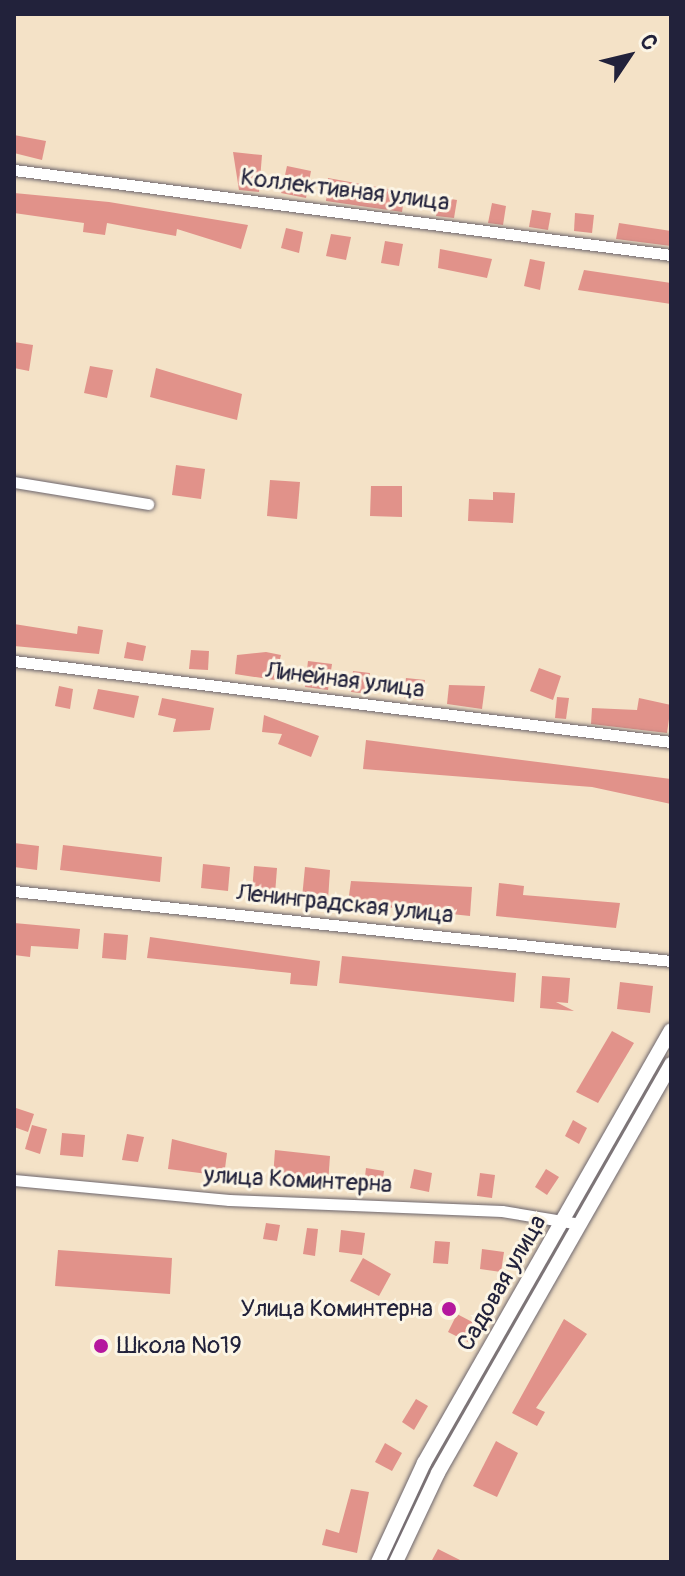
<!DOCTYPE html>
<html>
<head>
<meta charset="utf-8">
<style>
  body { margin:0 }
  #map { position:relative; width:685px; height:1576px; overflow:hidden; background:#f4e2c7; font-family:Pangolin,sans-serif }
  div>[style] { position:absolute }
  .building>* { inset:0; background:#e1928a }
  .roads { filter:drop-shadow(0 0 2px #6c656c) drop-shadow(0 0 2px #6c656c) }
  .minor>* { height:11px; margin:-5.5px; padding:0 5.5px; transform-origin:5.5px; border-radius:5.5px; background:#fff }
  .tertiary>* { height:14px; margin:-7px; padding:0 7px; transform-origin:7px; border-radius:7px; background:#fff }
  .dots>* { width:22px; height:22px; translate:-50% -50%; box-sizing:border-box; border:4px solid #fcf5e5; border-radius:50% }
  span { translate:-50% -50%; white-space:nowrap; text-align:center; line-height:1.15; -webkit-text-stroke:6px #fcf5e5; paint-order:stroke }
  .street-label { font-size:24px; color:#22223b }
  .poi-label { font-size:24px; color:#22223b }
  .right { translate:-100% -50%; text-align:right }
  .left { translate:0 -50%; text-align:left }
  .frame { position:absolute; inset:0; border:16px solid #22223b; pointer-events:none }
  .north { position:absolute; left:589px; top:16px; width:80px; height:80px; -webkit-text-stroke:6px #fcf5e5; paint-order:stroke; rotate:55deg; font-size:22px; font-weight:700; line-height:32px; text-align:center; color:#22223b }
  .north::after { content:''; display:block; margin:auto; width:28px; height:36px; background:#22223b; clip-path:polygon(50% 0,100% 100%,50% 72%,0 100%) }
</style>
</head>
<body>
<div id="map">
  <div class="building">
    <i style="clip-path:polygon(14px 135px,46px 141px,42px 160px,14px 153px)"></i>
    <i style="clip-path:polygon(233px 152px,262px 155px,259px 192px,239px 190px)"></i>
    <i style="clip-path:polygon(287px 166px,311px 171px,306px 198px,281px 193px)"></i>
    <i style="clip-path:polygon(328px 178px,405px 192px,402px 212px,326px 201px)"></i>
    <i style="clip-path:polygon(14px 193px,109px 202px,248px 225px,241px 249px,177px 229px,176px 236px,107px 223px,105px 235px,83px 232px,84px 223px,14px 213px)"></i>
    <i style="clip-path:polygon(439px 197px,457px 200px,454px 218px,436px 216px)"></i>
    <i style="clip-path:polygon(492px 203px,506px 206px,503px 225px,488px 223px)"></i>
    <i style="clip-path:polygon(532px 210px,551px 213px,548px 230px,529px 227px)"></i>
    <i style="clip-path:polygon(575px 213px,594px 215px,592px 233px,574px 231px)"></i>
    <i style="clip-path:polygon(619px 223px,671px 231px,671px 246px,616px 239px)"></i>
    <i style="clip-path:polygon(286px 228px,303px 232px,299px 253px,281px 248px)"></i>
    <i style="clip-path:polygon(331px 234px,351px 237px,346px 260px,326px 256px)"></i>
    <i style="clip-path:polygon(385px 241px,403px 244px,399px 266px,381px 263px)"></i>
    <i style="clip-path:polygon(440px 249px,492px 259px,487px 278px,438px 268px)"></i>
    <i style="clip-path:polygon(530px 259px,545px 262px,540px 290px,524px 286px)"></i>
    <i style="clip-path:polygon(584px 270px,671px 283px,671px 304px,578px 290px)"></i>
    <i style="clip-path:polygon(14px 342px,33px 345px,29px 371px,14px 368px)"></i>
    <i style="clip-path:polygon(90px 366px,113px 370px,107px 398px,84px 393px)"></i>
    <i style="clip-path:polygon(156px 368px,242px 394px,237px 420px,150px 397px)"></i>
    <i style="clip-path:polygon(176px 465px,205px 469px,201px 499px,172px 495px)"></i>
    <i style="clip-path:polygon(270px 480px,300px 482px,297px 519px,267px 516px)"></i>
    <i style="clip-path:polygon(371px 486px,402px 486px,402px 517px,370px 516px)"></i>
    <i style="clip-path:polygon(493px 492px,515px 493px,513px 523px,468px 521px,469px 499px,493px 500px)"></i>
    <i style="clip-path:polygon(14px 624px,77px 634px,78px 626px,103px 630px,99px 654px,14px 646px)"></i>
    <i style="clip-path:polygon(127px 642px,146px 646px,143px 661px,124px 658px)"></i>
    <i style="clip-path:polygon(191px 650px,209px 651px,208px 670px,189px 669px)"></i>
    <i style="clip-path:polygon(266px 652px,281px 655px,275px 680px,235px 674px,237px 655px)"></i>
    <i style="clip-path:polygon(308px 661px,332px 664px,328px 690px,305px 687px)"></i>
    <i style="clip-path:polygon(539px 668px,561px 676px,553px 700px,530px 691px)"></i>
    <i style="clip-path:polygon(353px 671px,370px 673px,369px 694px,351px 692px)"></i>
    <i style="clip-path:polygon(406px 678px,425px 680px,423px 700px,404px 698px)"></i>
    <i style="clip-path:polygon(449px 685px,485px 686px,482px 709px,447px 704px)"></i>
    <i style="clip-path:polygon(59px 686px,73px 689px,70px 709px,55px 706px)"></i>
    <i style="clip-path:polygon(98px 689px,139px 696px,134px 718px,93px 709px)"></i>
    <i style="clip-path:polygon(557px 697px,569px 698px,566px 719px,555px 718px)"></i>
    <i style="clip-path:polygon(162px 698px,214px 708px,210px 730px,173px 732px,176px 719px,158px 715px)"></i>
    <i style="clip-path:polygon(639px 698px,671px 705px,667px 733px,591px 724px,592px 708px,637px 710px)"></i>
    <i style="clip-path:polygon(264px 715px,319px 736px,311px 757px,278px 744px,282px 734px,262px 732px)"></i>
    <i style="clip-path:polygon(366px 740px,671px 779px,671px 804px,592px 787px,363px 769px)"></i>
    <i style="clip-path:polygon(14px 843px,39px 846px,37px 870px,14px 867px)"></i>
    <i style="clip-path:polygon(63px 845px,162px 857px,160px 882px,60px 870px)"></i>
    <i style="clip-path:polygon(203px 864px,230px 867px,228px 891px,201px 888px)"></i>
    <i style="clip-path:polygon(254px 866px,277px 868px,275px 894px,252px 892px)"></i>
    <i style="clip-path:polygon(305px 867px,330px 870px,328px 900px,302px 898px)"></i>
    <i style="clip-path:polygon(351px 881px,472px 887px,470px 916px,348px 903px)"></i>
    <i style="clip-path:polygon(499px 883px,524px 886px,523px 895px,620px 903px,616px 928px,496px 916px)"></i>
    <i style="clip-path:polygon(14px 923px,80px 929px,78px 949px,31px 946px,30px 957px,14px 955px)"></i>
    <i style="clip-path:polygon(104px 933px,128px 935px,126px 960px,102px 958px)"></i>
    <i style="clip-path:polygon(150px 937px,320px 961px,317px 986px,290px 984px,291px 973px,147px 958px)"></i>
    <i style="clip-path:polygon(342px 956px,516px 973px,514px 1002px,339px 983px)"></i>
    <i style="clip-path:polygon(542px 976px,570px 978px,568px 1003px,556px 1002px,574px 1011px,540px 1008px)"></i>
    <i style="clip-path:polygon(620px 982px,653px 986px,650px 1013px,617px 1009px)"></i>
    <i style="clip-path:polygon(612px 1031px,634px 1043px,598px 1103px,576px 1092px)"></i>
    <i style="clip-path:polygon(16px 1108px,34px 1114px,28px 1132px,14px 1127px)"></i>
    <i style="clip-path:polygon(573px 1120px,587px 1128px,579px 1144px,565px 1136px)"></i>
    <i style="clip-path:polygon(32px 1125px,47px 1129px,40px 1154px,25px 1149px)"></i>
    <i style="clip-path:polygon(62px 1133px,85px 1135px,83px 1157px,60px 1155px)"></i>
    <i style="clip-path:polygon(127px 1134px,144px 1137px,138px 1162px,122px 1160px)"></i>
    <i style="clip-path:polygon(172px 1139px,227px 1153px,224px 1176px,168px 1169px)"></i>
    <i style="clip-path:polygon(275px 1150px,330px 1156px,328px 1184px,273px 1178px)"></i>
    <i style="clip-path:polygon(366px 1168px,384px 1171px,382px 1188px,364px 1185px)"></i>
    <i style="clip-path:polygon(414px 1169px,432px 1173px,429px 1192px,410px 1188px)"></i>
    <i style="clip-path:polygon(546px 1169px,559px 1177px,547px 1195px,535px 1187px)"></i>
    <i style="clip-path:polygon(480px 1173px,495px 1175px,492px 1198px,477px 1196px)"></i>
    <i style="clip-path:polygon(266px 1223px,280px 1225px,277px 1241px,263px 1239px)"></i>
    <i style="clip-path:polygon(307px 1228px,318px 1229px,315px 1256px,303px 1254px)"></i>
    <i style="clip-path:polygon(341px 1230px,365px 1233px,362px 1255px,339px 1252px)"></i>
    <i style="clip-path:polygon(435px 1241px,450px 1242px,448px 1264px,433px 1263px)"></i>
    <i style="clip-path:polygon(482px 1249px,504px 1252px,501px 1272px,480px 1269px)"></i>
    <i style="clip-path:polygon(58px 1250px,172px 1258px,170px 1294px,55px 1286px)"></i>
    <i style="clip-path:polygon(363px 1258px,391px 1274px,379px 1296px,350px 1281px)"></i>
    <i style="clip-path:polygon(457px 1314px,478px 1325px,468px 1342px,448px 1332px)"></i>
    <i style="clip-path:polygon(564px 1319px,587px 1334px,536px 1408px,545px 1412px,537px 1426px,512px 1413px)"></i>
    <i style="clip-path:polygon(416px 1399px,428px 1406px,414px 1430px,402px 1422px)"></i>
    <i style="clip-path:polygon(496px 1441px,518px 1453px,497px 1497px,473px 1486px)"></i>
    <i style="clip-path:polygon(385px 1443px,402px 1453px,392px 1471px,375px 1462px)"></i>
    <i style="clip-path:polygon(351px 1489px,369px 1492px,357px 1553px,322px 1545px,326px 1529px,339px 1533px)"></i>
    <i style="clip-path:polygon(438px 1549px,464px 1562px,431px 1562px)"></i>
  </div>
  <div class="roads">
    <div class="minor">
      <i style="left:14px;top:170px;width:662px;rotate:7.37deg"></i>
      <i style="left:14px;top:482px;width:136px;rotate:9.3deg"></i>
      <i style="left:14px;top:661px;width:662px;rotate:7.03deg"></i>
      <i style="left:14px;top:891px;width:661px;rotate:6.08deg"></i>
      <i style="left:14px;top:1180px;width:216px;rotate:5.3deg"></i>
      <i style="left:229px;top:1200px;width:273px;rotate:2.3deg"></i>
      <i style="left:502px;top:1211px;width:79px;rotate:9.5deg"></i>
    </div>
    <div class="tertiary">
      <i style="left:378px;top:1562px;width:109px;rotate:-65.1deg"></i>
      <i style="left:424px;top:1463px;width:498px;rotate:-60.3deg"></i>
      <i style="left:396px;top:1562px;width:98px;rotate:-64.7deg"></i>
      <i style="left:438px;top:1473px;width:471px;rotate:-60.3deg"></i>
    </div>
  </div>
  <div class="dots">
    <i style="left:449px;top:1309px;background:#b5179e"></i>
    <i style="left:101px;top:1346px;background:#b5179e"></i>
  </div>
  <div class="street-label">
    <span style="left:345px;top:190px;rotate:7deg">Коллективная улица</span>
    <span style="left:345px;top:680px;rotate:7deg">Линейная улица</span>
    <span style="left:345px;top:904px;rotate:6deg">Ленинградская улица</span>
    <span style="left:298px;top:1180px;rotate:3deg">улица Коминтерна</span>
    <span style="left:502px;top:1283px;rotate:-60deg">Садовая улица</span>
  </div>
  <div class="poi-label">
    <span class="right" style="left:433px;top:1309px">Улица Коминтерна</span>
    <span class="left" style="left:117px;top:1346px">Школа №19</span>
  </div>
  <div class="frame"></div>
  <div class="north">С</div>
</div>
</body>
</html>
